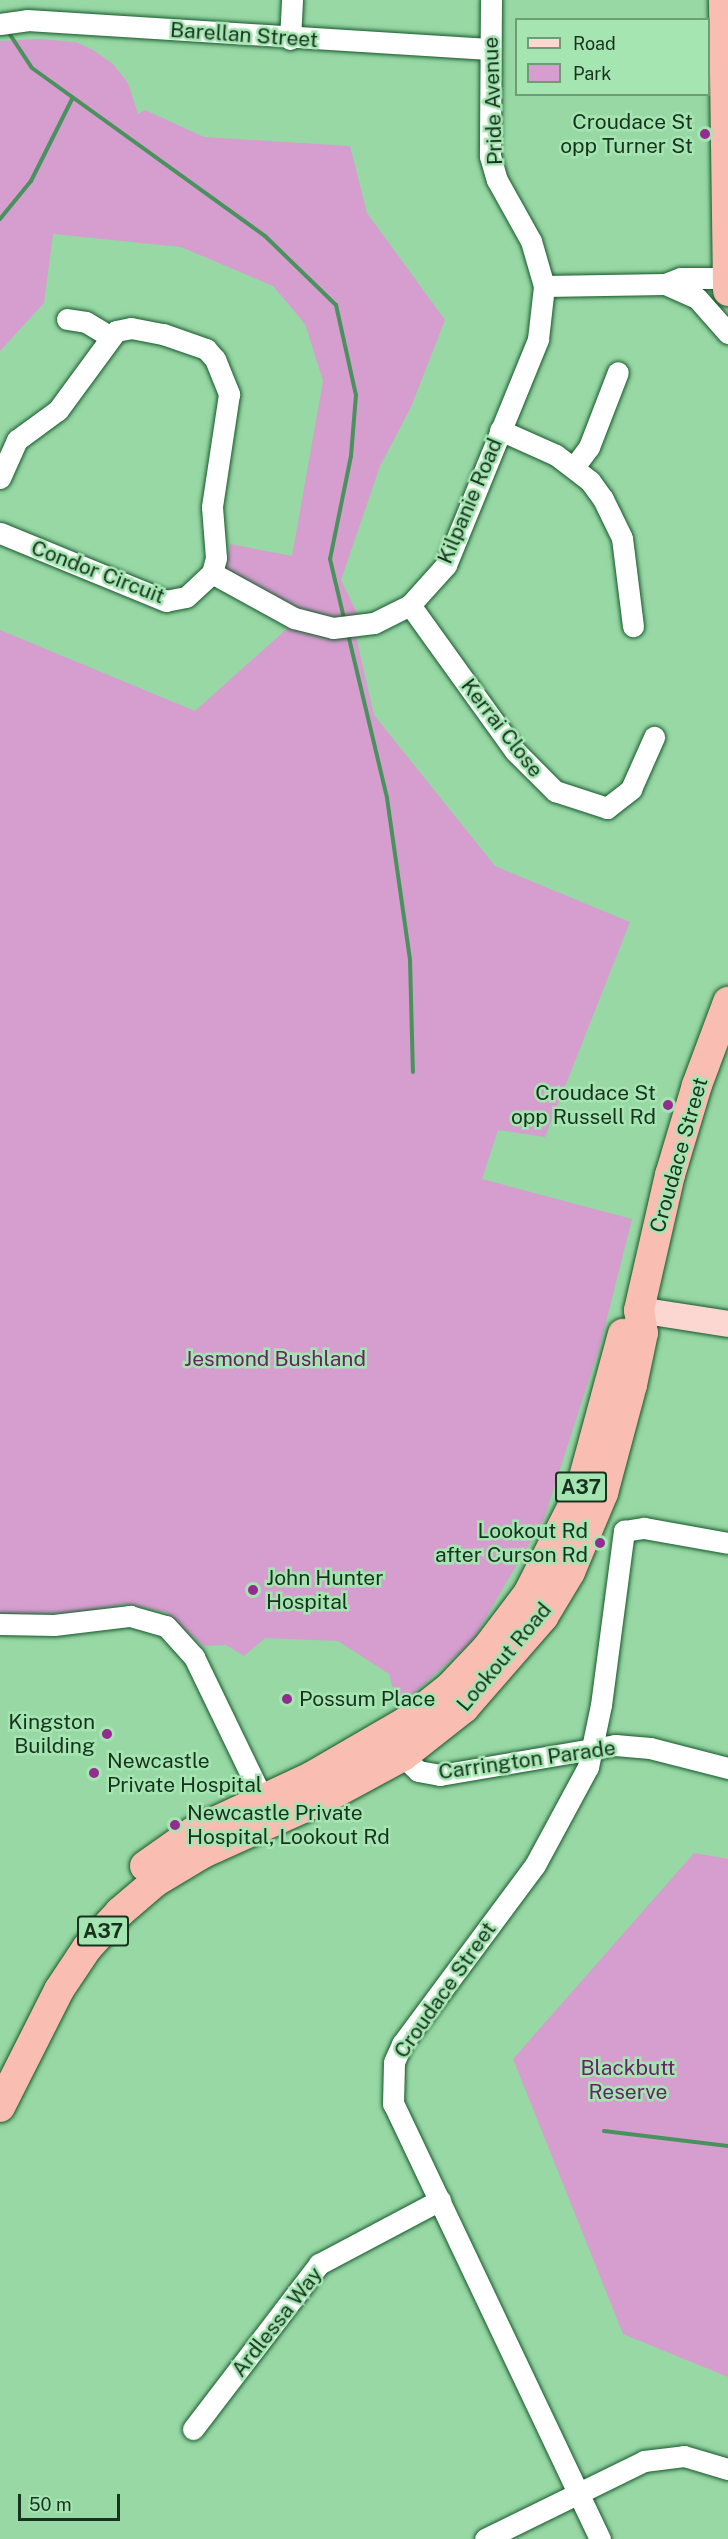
<!DOCTYPE html>
<html>
<head>
<meta charset="utf-8">
<style>
  body { margin:0 }
  #map { position:relative; width:728px; height:2539px; overflow:hidden; background:#97d8a5; font-family:"Public Sans",sans-serif }
  div>[style] { position:absolute }
  .green>* { inset:0; background:#d59ecf }
  .stream>* { height:4px; margin:-2px; padding:0 2px; transform-origin:2px; border-radius:2px; background:#4a925d }
  .roads { filter:drop-shadow(0 0 2px #17582c) drop-shadow(0 0 2px #17582c) }
  .minor>* { height:21px; margin:-10.5px; padding:0 10.5px; transform-origin:10.5px; border-radius:10.5px; background:#fff }
  .major>* { height:26px; margin:-13px; padding:0 13px; transform-origin:13px; border-radius:13px; background:#fcd7d1 }
  .highway>* { height:30px; margin:-15px; padding:0 15px; transform-origin:15px; border-radius:15px; background:#fabdb2 }
  .dots>* { width:16px; height:16px; translate:-50% -50%; box-sizing:border-box; border:3px solid #a4e5b1; border-radius:50% }
  span { translate:-50% -50%; white-space:nowrap; text-align:center; line-height:1.15; -webkit-text-stroke:5px #a4e5b1; paint-order:stroke }
  .shield-label span { padding:2px 4px; background:#a4e5b1; border:2px solid; border-radius:4px; -webkit-text-stroke-width:0 }
  .shield-label { font-size:20px; color:#18321e; font-weight:700 }
  .street-label { font-size:21px; color:#18321e }
  .poi-label { font-size:21px; color:#18321e }
  .right { translate:-100% -50%; text-align:right }
  .left { translate:0 -50%; text-align:left }
  .park-label { font-size:21px; color:#6c2068 }
  .legend { position:absolute; left:515px; top:18px; width:195px; height:78px; box-sizing:border-box; background:#a4e5b1; border:2px solid #6c9d76; margin:0; padding:8px 10px; list-style:none; font-size:18px; color:#18321e }
  .legend li { display:flex; align-items:center; gap:12px; height:30px }
  .legend b { width:30px; border:2px solid #6c9d76 }
  .scale { position:absolute; left:18px; top:2494px; width:102px; height:27px; box-sizing:border-box; border:3px solid #18321e; border-top:0; padding-left:8px; font-size:18px; line-height:21px; white-space:nowrap; color:#18321e; -webkit-text-stroke:4px #a4e5b1; paint-order:stroke }
</style>
</head>
<body>
<div id="map">
  <div class="green">
    <i style="clip-path:polygon(39px 39px,76px 42px,93px 50px,113px 64px,128px 83px,138px 114px,145px 110px,204px 137px,350px 146px,367px 213px,445px 320px,411px 407px,380px 466px,341px 580px,360px 619px,321px 621px,224px 574px,230px 544px,292px 556px,323px 381px,305px 324px,273px 286px,181px 247px,53px 234px,44px 303px,0 351px,0 41px)"></i>
    <i style="clip-path:polygon(291px 625px,355px 632px,374px 715px,495px 866px,630px 922px,545px 1137px,498px 1130px,482px 1179px,632px 1219px,601px 1342px,544px 1519px,472px 1641px,398px 1707px,389px 1674px,338px 1641px,265px 1638px,244px 1656px,226px 1645px,203px 1646px,166px 1612px,125px 1604px,75px 1613px,0 1615px,0 630px,195px 711px)"></i>
    <i style="clip-path:polygon(694px 1853px,728px 1859px,728px 2377px,623px 2334px,513px 2059px)"></i>
  </div>
  <div class="stream">
    <i style="left:7px;top:30px;width:45px;rotate:56.7deg"></i>
    <i style="left:32px;top:68px;width:287px;rotate:35.8deg"></i>
    <i style="left:265px;top:236px;width:99px;rotate:44.2deg"></i>
    <i style="left:336px;top:305px;width:92px;rotate:77.5deg"></i>
    <i style="left:356px;top:395px;width:61px;rotate:94.7deg"></i>
    <i style="left:351px;top:456px;width:105px;rotate:101.5deg"></i>
    <i style="left:330px;top:559px;width:61px;rotate:76.7deg"></i>
    <i style="left:0;top:219px;width:49px;rotate:-50.8deg"></i>
    <i style="left:31px;top:181px;width:92px;rotate:-63.4deg"></i>
    <i style="left:348px;top:634px;width:169px;rotate:76.6deg"></i>
    <i style="left:387px;top:798px;width:164px;rotate:81.9deg"></i>
    <i style="left:410px;top:960px;width:112px;rotate:88.5deg"></i>
    <i style="left:604px;top:2131px;width:125px;rotate:6.9deg"></i>
  </div>
  <div class="roads">
    <div class="minor">
      <i style="left:491px;top:0;width:156px;rotate:90.4deg"></i>
      <i style="left:490px;top:156px;width:25px;rotate:74deg"></i>
      <i style="left:497px;top:180px;width:70px;rotate:60.9deg"></i>
      <i style="left:531px;top:241px;width:47px;rotate:73.9deg"></i>
      <i style="left:544px;top:286px;width:121px;rotate:-0.9deg"></i>
      <i style="left:665px;top:284px;width:17px;rotate:-21deg"></i>
      <i style="left:681px;top:278px;width:47px"></i>
      <i style="left:0;top:24px;width:27px;rotate:-8deg"></i>
      <i style="left:27px;top:20px;width:463px;rotate:3.6deg"></i>
      <i style="left:290px;top:39px;width:39px;rotate:-87deg"></i>
      <i style="left:665px;top:284px;width:35px;rotate:24deg"></i>
      <i style="left:697px;top:298px;width:47px;rotate:48.5deg"></i>
      <i style="left:67px;top:319px;width:19px;rotate:9deg"></i>
      <i style="left:86px;top:322px;width:27px;rotate:31deg"></i>
      <i style="left:500px;top:430px;width:61px;rotate:24.1deg"></i>
      <i style="left:556px;top:455px;width:43px;rotate:37.4deg"></i>
      <i style="left:590px;top:481px;width:22px;rotate:54deg"></i>
      <i style="left:603px;top:499px;width:43px;rotate:64deg"></i>
      <i style="left:622px;top:538px;width:89px;rotate:82.9deg"></i>
      <i style="left:574px;top:467px;width:25px;rotate:-53deg"></i>
      <i style="left:589px;top:447px;width:80px;rotate:-68.9deg"></i>
      <i style="left:0;top:478px;width:42px;rotate:-65.9deg"></i>
      <i style="left:17px;top:440px;width:51px;rotate:-36.2deg"></i>
      <i style="left:58px;top:410px;width:98px;rotate:-53.7deg"></i>
      <i style="left:116px;top:331px;width:15px;rotate:-11deg"></i>
      <i style="left:131px;top:328px;width:33px;rotate:11deg"></i>
      <i style="left:163px;top:334px;width:46px;rotate:19.2deg"></i>
      <i style="left:206px;top:349px;width:13px;rotate:48deg"></i>
      <i style="left:215px;top:359px;width:38px;rotate:68deg"></i>
      <i style="left:229px;top:394px;width:114px;rotate:98.6deg"></i>
      <i style="left:212px;top:507px;width:51px;rotate:85.5deg"></i>
      <i style="left:216px;top:558px;width:16px;rotate:105deg"></i>
      <i style="left:212px;top:573px;width:35px;rotate:137deg"></i>
      <i style="left:186px;top:597px;width:20px;rotate:169deg"></i>
      <i style="left:166px;top:601px;width:179px;rotate:-157.7deg"></i>
      <i style="left:212px;top:573px;width:94px;rotate:28.8deg"></i>
      <i style="left:294px;top:618px;width:40px;rotate:14.4deg"></i>
      <i style="left:333px;top:628px;width:41px;rotate:-7deg"></i>
      <i style="left:374px;top:623px;width:40px;rotate:-26.6deg"></i>
      <i style="left:410px;top:605px;width:54px;rotate:-48deg"></i>
      <i style="left:446px;top:565px;width:244px;rotate:-67.8deg"></i>
      <i style="left:538px;top:339px;width:53px;rotate:-83.5deg"></i>
      <i style="left:410px;top:605px;width:180px;rotate:54.3deg"></i>
      <i style="left:515px;top:751px;width:57px;rotate:45deg"></i>
      <i style="left:555px;top:791px;width:55px;rotate:18.1deg"></i>
      <i style="left:607px;top:808px;width:31px;rotate:-38deg"></i>
      <i style="left:631px;top:789px;width:57px;rotate:-66.1deg"></i>
      <i style="left:0;top:1624px;width:54px;rotate:1.1deg"></i>
      <i style="left:54px;top:1625px;width:77px;rotate:-6.8deg"></i>
      <i style="left:130px;top:1616px;width:37px;rotate:16deg"></i>
      <i style="left:166px;top:1626px;width:42px;rotate:47.9deg"></i>
      <i style="left:194px;top:1657px;width:170px;rotate:64.2deg"></i>
      <i style="left:403px;top:1756px;width:21px;rotate:45deg"></i>
      <i style="left:418px;top:1771px;width:22px;rotate:10deg"></i>
      <i style="left:440px;top:1775px;width:178px;rotate:-9.7deg"></i>
      <i style="left:615px;top:1745px;width:35px;rotate:5deg"></i>
      <i style="left:650px;top:1748px;width:81px;rotate:14.4deg"></i>
      <i style="left:193px;top:2429px;width:208px;rotate:-52.6deg"></i>
      <i style="left:319px;top:2264px;width:137px;rotate:-27.9deg"></i>
      <i style="left:485px;top:2539px;width:177px;rotate:-26.1deg"></i>
      <i style="left:644px;top:2461px;width:40px;rotate:-7.1deg"></i>
      <i style="left:684px;top:2456px;width:46px;rotate:16.5deg"></i>
      <i style="left:600px;top:2539px;width:482px;rotate:-115.4deg"></i>
      <i style="left:393px;top:2104px;width:42px;rotate:-88.6deg"></i>
      <i style="left:394px;top:2062px;width:20px;rotate:-66deg"></i>
      <i style="left:402px;top:2044px;width:223px;rotate:-53.4deg"></i>
      <i style="left:535px;top:1865px;width:111px;rotate:-61.6deg"></i>
      <i style="left:588px;top:1767px;width:63px;rotate:-78.2deg"></i>
      <i style="left:601px;top:1705px;width:176px;rotate:-82.5deg"></i>
      <i style="left:624px;top:1531px;width:20px;rotate:-9deg"></i>
      <i style="left:644px;top:1528px;width:85px;rotate:10.1deg"></i>
    </div>
    <div class="major">
      <i style="left:639px;top:1310px;width:90px;rotate:8.9deg"></i>
    </div>
    <div class="highway">
      <i style="left:724px;top:0;width:291px;rotate:89.2deg"></i>
      <i style="left:145px;top:1866px;width:59px;rotate:-35.3deg"></i>
      <i style="left:193px;top:1832px;width:130px;rotate:-25deg"></i>
      <i style="left:311px;top:1777px;width:110px;rotate:-30.1deg"></i>
      <i style="left:406px;top:1722px;width:56px;rotate:-38.5deg"></i>
      <i style="left:450px;top:1687px;width:54px;rotate:-46.5deg"></i>
      <i style="left:487px;top:1648px;width:68px;rotate:-52.8deg"></i>
      <i style="left:528px;top:1594px;width:114px;rotate:-63deg"></i>
      <i style="left:580px;top:1492px;width:164px;rotate:-74.8deg"></i>
      <i style="left:0;top:2107px;width:131px;rotate:-63.2deg"></i>
      <i style="left:59px;top:1990px;width:50px;rotate:-56.3deg"></i>
      <i style="left:87px;top:1948px;width:49px;rotate:-47.5deg"></i>
      <i style="left:120px;top:1912px;width:46px;rotate:-40.6deg"></i>
      <i style="left:155px;top:1882px;width:56px;rotate:-31.1deg"></i>
      <i style="left:203px;top:1853px;width:138px;rotate:-24.3deg"></i>
      <i style="left:329px;top:1796px;width:84px;rotate:-28.4deg"></i>
      <i style="left:403px;top:1756px;width:78px;rotate:-38.2deg"></i>
      <i style="left:464px;top:1708px;width:121px;rotate:-49deg"></i>
      <i style="left:543px;top:1617px;width:52px;rotate:-59deg"></i>
      <i style="left:570px;top:1572px;width:86px;rotate:-67.3deg"></i>
      <i style="left:603px;top:1493px;width:112px;rotate:-75deg"></i>
      <i style="left:632px;top:1385px;width:53px;rotate:-78.1deg"></i>
      <i style="left:643px;top:1333px;width:23px;rotate:-100deg"></i>
      <i style="left:639px;top:1310px;width:139px;rotate:-77.1deg"></i>
      <i style="left:670px;top:1175px;width:94px;rotate:-73.3deg"></i>
      <i style="left:697px;top:1085px;width:89px;rotate:-69.5deg"></i>
    </div>
  </div>
  <div class="dots">
    <i style="left:705px;top:134px;background:#952b8f"></i>
    <i style="left:668px;top:1105px;background:#952b8f"></i>
    <i style="left:600px;top:1543px;background:#952b8f"></i>
    <i style="left:253px;top:1590px;background:#952b8f"></i>
    <i style="left:287px;top:1699px;background:#952b8f"></i>
    <i style="left:107px;top:1734px;background:#952b8f"></i>
    <i style="left:94px;top:1773px;background:#952b8f"></i>
    <i style="left:175px;top:1825px;background:#952b8f"></i>
  </div>
  <div class="shield-label">
    <span style="left:581px;top:1487px">A37</span>
    <span style="left:103px;top:1931px">A37</span>
  </div>
  <div class="street-label">
    <span style="left:244px;top:35px;rotate:4deg">Barellan Street</span>
    <span style="left:493px;top:101px;rotate:-92deg">Pride Avenue</span>
    <span style="left:470px;top:501px;rotate:-67deg">Kilpanie Road</span>
    <span style="left:98px;top:572px;rotate:21deg">Condor Circuit</span>
    <span style="left:502px;top:728px;rotate:52deg">Kerrai Close</span>
    <span style="left:679px;top:1155px;rotate:-74deg">Croudace Street</span>
    <span style="left:504px;top:1657px;rotate:-50deg">Lookout Road</span>
    <span style="left:527px;top:1760px;rotate:-8deg">Carrington Parade</span>
    <span style="left:445px;top:1990px;rotate:-55deg">Croudace Street</span>
    <span style="left:277px;top:2322px;rotate:-52deg">Ardlessa Way</span>
  </div>
  <div class="poi-label">
    <span class="right" style="left:693px;top:134px">Croudace St<br>opp Turner St</span>
    <span class="right" style="left:656px;top:1105px">Croudace St<br>opp Russell Rd</span>
    <span class="right" style="left:588px;top:1543px">Lookout Rd<br>after Curson Rd</span>
    <span class="left" style="left:266px;top:1590px">John Hunter<br>Hospital</span>
    <span class="left" style="left:299px;top:1699px">Possum Place</span>
    <span class="right" style="left:95px;top:1734px">Kingston<br>Building</span>
    <span class="left" style="left:107px;top:1773px">Newcastle<br>Private Hospital</span>
    <span class="left" style="left:187px;top:1825px">Newcastle Private<br>Hospital, Lookout Rd</span>
  </div>
  <div class="park-label">
    <span style="left:275px;top:1359px">Jesmond Bushland</span>
    <span style="left:628px;top:2080px">Blackbutt<br>Reserve</span>
  </div>
  <ul class="legend">
  <li><b style="height:8px;background:#fcd7d1"></b>Road</li>
  <li><b style="height:16px;background:#d59ecf"></b>Park</li>
  </ul>
  <div class="scale">50 m</div>
</div>
</body>
</html>
